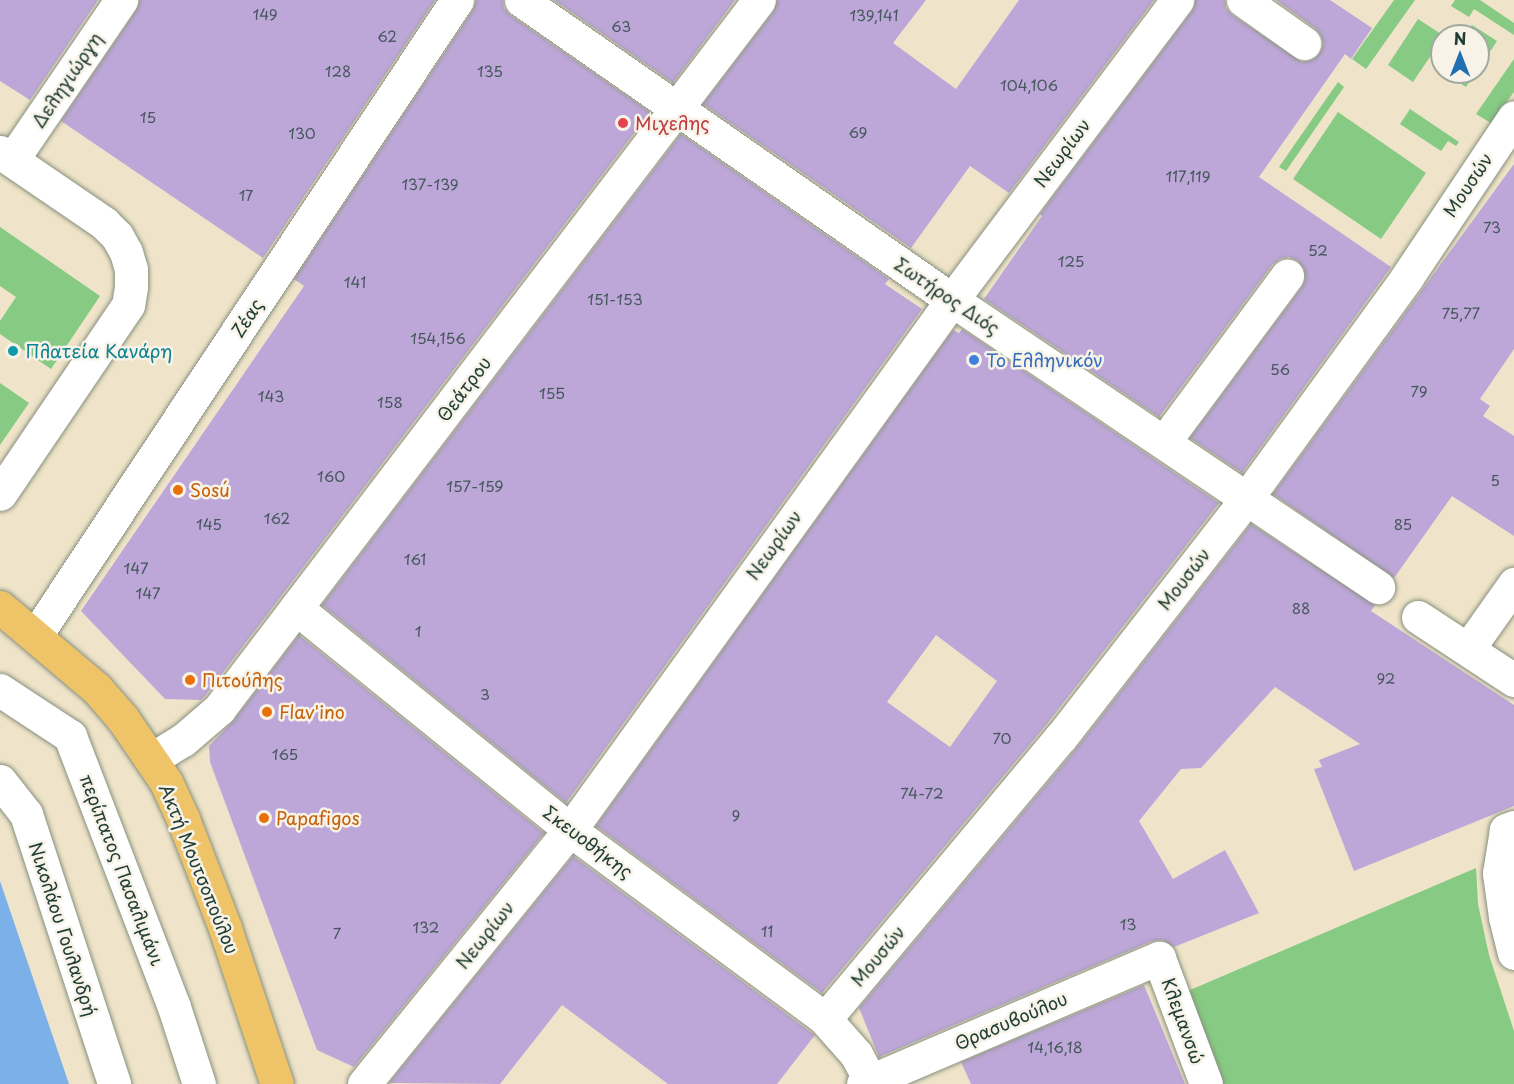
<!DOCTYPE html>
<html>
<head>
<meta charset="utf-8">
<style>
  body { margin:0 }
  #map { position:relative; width:1514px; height:1084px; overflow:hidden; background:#efe4c9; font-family:"Playpen Sans",sans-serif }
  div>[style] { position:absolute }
  .green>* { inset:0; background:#86ca83 }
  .water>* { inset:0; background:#7cb0e9 }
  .building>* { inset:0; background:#bda7d8 }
  .roads { filter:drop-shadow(0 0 2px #87907e) drop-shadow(0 0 2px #87907e) }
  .minor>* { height:33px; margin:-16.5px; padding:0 16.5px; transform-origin:16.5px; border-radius:16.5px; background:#fff }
  .major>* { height:33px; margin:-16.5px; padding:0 16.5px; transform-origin:16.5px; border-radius:16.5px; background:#efc469 }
  .dots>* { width:16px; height:16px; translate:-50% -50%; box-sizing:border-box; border:3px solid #f7f3e8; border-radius:50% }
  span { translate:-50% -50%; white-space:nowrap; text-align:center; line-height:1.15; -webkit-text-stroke:5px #f7f3e8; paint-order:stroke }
  .number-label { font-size:15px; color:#46585d }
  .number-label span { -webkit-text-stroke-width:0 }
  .street-label { font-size:18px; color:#1f3d34 }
  .health-label { font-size:18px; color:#be3a42 }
  .left { translate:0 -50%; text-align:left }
  .culture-label { font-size:18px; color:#0d838f }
  .shop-label { font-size:18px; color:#366cbe }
  .food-label { font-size:18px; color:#c56008 }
  .north { position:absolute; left:1430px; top:24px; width:60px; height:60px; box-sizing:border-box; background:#f7f3e8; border:2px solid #a1aaa0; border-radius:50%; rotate:0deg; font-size:16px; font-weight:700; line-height:24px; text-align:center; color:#1f3d34 }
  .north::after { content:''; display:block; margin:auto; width:21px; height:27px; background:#1f6fb2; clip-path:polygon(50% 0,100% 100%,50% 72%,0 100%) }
</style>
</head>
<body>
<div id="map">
  <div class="green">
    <i style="clip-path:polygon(1394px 0,1415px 0,1366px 69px,1352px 59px)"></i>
    <i style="clip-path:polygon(1455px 0,1480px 0,1514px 23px,1514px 35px,1474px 9px,1469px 17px,1451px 6px)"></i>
    <i style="clip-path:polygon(1418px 19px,1444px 36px,1413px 82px,1388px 65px)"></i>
    <i style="clip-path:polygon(1472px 25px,1497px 41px,1478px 70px,1478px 36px,1464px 36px)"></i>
    <i style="clip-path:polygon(1514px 59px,1514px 92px,1491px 123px,1476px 114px)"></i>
    <i style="clip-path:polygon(1443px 72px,1476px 72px,1466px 87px)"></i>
    <i style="clip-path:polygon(1338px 82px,1344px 87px,1286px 171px,1279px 167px)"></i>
    <i style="clip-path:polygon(1410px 109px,1459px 142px,1456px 146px,1448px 141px,1441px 151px,1400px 124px)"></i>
    <i style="clip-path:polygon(1338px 112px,1426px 173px,1381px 239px,1293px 179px)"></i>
    <i style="clip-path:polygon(0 227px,100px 296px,51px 369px,0 334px,0 321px,16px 297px,0 286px)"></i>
    <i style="clip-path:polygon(0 383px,29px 403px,0 445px)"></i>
    <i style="clip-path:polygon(1476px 868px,1478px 904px,1489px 955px,1514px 1031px,1514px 1084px,1221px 1084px,1183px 993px)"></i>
  </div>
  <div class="water">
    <i style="clip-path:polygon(0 881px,69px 1084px,0 1084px)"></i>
  </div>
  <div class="building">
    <i style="clip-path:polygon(0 0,98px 0,30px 100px,0 81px)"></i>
    <i style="clip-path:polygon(140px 0,435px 0,263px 258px,61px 121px,136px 11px)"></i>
    <i style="clip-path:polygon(476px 0,503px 0,504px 8px,510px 15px,650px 112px,205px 696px,201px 700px,165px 699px,81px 611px,304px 286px,294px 279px,473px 10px)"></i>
    <i style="clip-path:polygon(554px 0,735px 0,673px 83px)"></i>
    <i style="clip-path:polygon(777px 0,926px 0,893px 43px,956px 89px,1019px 0,1154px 0,1009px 193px,970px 166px,911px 248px,703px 104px,774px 11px)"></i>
    <i style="clip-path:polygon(1195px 0,1225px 0,1226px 8px,1232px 15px,1302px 62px,1311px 60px,1319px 54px,1323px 45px,1321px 36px,1315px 28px,1276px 0,1330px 0,1372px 28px,1351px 59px,1345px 54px,1259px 177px,1391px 267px,1242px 473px,1190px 438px,1302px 287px,1305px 279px,1304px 269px,1298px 261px,1289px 257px,1280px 259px,1272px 265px,1159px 417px,984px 299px,1042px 216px,1040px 214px,1192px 11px)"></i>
    <i style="clip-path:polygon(681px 134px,889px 279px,885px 284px,922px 309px,566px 803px,322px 605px)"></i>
    <i style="clip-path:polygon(1514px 164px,1514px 349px,1480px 399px,1490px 406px,1483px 416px,1514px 436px,1514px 536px,1452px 496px,1394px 578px,1273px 494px)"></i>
    <i style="clip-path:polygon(evenodd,962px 329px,1219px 503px,1046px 725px,822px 993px,596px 826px,953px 330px,959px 333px,962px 329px,936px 635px,997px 681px,950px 747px,887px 702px,936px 635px)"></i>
    <i style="clip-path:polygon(1251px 524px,1375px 605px,1371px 611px,1514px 705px,1514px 806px,1354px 871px,1314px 769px,1322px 767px,1319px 760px,1360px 744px,1275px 687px,1201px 768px,1181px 769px,1139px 821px,1173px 879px,1225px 850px,1259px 913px,1174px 947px,1162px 940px,1152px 941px,879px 1057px,859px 1008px,1076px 749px)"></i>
    <i style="clip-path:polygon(299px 635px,544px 833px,354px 1067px,317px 1050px,210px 762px,209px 746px,234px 720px)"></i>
    <i style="clip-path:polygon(573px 856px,812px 1033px,815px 1035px,777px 1084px,668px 1084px,562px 1005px,500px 1084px,389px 1083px)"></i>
    <i style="clip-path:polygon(1144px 985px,1185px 1084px,971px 1084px,961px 1062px)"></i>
  </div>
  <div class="roads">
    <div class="minor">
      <i style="left:521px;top:0;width:525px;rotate:34.84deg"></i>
      <i style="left:952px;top:300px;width:514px;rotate:33.97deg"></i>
      <i style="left:1243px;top:0;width:75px;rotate:35.2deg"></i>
      <i style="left:0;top:152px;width:126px;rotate:34.3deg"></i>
      <i style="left:104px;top:223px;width:18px;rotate:45deg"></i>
      <i style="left:117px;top:236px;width:18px;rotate:61deg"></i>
      <i style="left:126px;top:252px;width:18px;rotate:74deg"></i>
      <i style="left:131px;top:269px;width:18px;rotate:90deg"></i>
      <i style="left:131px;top:287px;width:18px;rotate:99deg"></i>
      <i style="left:128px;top:305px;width:228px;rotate:124.1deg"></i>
      <i style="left:12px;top:160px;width:194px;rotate:-55.7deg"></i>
      <i style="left:1164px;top:442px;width:207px;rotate:-53.5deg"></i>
      <i style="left:296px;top:608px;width:353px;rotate:39deg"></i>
      <i style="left:570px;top:830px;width:317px;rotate:36.5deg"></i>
      <i style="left:825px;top:1019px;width:47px;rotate:48.5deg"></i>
      <i style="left:856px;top:1054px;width:34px;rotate:62deg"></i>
      <i style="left:1418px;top:617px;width:115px;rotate:33.3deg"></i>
      <i style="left:36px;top:635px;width:762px;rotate:-56.46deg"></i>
      <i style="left:1468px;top:649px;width:80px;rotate:-54.7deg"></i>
      <i style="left:0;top:690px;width:84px;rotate:33.3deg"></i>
      <i style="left:70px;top:736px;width:290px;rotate:69deg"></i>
      <i style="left:174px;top:1007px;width:81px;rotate:72deg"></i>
      <i style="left:152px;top:759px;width:36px;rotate:-32deg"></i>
      <i style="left:183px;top:740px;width:48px;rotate:-40.7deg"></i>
      <i style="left:219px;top:709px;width:891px;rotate:-52.71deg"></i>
      <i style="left:0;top:781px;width:42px;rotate:51.8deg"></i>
      <i style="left:26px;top:814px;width:284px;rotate:71.9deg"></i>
      <i style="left:1514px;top:827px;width:9px;rotate:159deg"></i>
      <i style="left:1506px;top:830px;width:44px;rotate:99.2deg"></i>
      <i style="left:1499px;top:873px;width:44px;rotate:82.2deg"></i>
      <i style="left:1505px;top:917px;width:37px;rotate:76deg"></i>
      <i style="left:825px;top:1019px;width:368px;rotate:-50.1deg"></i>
      <i style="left:1061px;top:737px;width:301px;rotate:-52.1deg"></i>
      <i style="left:1246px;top:499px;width:274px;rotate:-54deg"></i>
      <i style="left:1407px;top:277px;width:192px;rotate:-56.2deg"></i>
      <i style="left:364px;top:1084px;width:327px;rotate:-51deg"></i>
      <i style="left:570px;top:830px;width:653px;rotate:-54.22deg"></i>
      <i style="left:952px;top:300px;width:375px;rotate:-53.1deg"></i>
      <i style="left:863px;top:1084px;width:322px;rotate:-23.1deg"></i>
      <i style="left:1159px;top:958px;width:134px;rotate:69.5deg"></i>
    </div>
    <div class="major">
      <i style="left:0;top:607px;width:127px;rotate:40.2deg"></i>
      <i style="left:97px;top:689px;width:40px;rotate:49deg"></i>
      <i style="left:123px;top:719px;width:76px;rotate:55.7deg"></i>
      <i style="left:166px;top:782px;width:41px;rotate:65.3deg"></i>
      <i style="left:183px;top:819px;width:117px;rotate:68.9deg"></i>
      <i style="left:225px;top:928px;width:164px;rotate:71.6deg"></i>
    </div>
  </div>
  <div class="dots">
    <i style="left:623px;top:123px;background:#e0444e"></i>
    <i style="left:13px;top:351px;background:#0f9aa8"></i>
    <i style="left:974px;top:360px;background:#3f7fe0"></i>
    <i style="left:178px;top:490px;background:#e8710a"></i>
    <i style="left:190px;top:680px;background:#e8710a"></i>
    <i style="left:267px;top:712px;background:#e8710a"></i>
    <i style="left:264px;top:818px;background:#e8710a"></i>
  </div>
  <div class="number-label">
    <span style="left:265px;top:14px">149</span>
    <span style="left:874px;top:15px">139,141</span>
    <span style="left:621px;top:26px">63</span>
    <span style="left:387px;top:36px">62</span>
    <span style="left:338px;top:71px">128</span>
    <span style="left:490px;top:71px">135</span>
    <span style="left:1029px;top:85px">104,106</span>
    <span style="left:148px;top:117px">15</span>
    <span style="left:858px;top:132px">69</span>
    <span style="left:302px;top:133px">130</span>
    <span style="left:1188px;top:176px">117,119</span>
    <span style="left:430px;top:184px">137-139</span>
    <span style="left:246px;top:195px">17</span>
    <span style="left:1492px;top:227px">73</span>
    <span style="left:1318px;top:250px">52</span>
    <span style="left:1071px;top:261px">125</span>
    <span style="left:355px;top:282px">141</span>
    <span style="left:615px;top:299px">151-153</span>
    <span style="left:1461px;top:313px">75,77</span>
    <span style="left:438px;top:338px">154,156</span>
    <span style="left:1280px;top:369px">56</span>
    <span style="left:1419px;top:391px">79</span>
    <span style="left:552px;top:393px">155</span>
    <span style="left:271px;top:396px">143</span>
    <span style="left:390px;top:402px">158</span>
    <span style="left:331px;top:476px">160</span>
    <span style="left:1495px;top:480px">5</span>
    <span style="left:475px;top:486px">157-159</span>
    <span style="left:277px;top:518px">162</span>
    <span style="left:209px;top:524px">145</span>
    <span style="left:1403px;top:524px">85</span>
    <span style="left:415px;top:559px">161</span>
    <span style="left:136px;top:568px">147</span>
    <span style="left:148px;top:593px">147</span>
    <span style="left:1301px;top:608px">88</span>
    <span style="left:418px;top:631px">1</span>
    <span style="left:1386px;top:678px">92</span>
    <span style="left:485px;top:694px">3</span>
    <span style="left:1002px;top:738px">70</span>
    <span style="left:285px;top:754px">165</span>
    <span style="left:922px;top:793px">74-72</span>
    <span style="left:736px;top:815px">9</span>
    <span style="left:1128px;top:924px">13</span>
    <span style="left:426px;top:927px">132</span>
    <span style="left:767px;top:931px">11</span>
    <span style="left:337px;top:933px">7</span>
    <span style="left:1055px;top:1047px">14,16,18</span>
  </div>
  <div class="street-label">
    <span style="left:67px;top:80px;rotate:-56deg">Δεληγιώργη</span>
    <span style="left:1062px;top:153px;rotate:-53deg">Νεωρίων</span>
    <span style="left:1468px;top:185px;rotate:-56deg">Μουσών</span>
    <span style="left:947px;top:296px;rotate:34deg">Σωτήρος Διός</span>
    <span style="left:247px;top:318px;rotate:-57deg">Ζέας</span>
    <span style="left:464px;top:389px;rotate:-53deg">Θεάτρου</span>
    <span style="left:774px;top:545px;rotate:-54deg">Νεωρίων</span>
    <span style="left:1184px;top:579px;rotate:-52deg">Μουσών</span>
    <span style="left:588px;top:842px;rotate:37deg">Σκευοθήκης</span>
    <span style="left:199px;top:869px;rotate:68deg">Ακτή Μουτσοπούλου</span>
    <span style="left:122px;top:870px;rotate:69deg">περίπατος Πασαλιμάνι</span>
    <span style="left:63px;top:929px;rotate:72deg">Νικολάου Γουλανδρή</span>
    <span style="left:485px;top:935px;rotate:-51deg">Νεωρίων</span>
    <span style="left:878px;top:956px;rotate:-50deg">Μουσών</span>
    <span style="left:1011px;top:1021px;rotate:-23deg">Θρασυβούλου</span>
    <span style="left:1183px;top:1021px;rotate:70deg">Κλεμανσώ</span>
  </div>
  <div class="health-label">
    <span class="left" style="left:635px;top:123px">Μιχελης</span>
  </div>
  <div class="culture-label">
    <span class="left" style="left:25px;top:351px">Πλατεία Κανάρη</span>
  </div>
  <div class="shop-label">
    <span class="left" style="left:986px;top:360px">Το Ελληνικόν</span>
  </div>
  <div class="food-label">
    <span class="left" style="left:190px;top:490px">Sosú</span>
    <span class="left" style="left:202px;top:680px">Πιτούλης</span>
    <span class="left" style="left:279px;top:712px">Flav'ino</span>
    <span class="left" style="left:276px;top:818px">Papafigos</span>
  </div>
  <div class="north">N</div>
</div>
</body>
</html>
